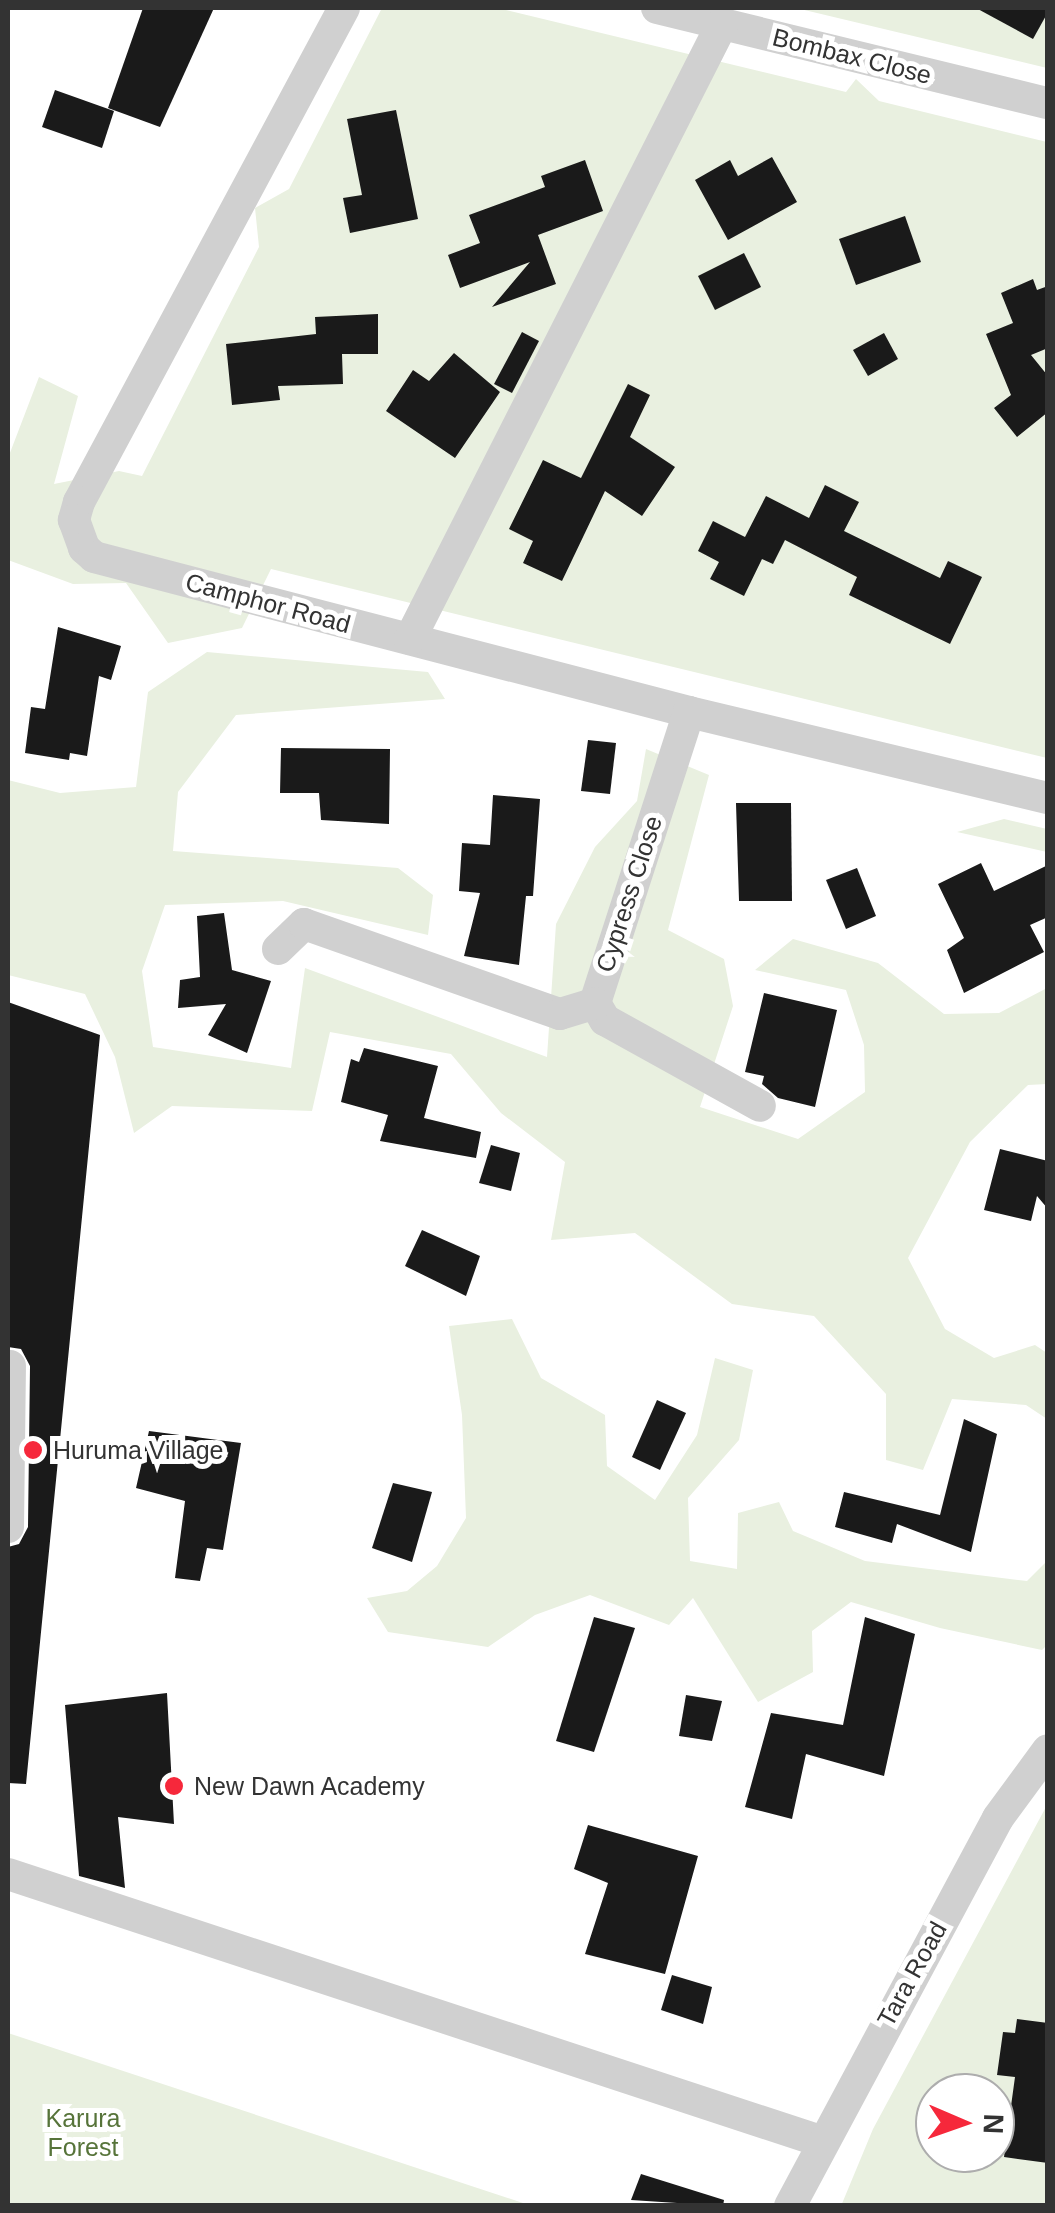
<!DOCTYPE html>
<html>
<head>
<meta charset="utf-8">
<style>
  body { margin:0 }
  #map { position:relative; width:1055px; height:2213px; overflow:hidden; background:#fff; font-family:Arial,sans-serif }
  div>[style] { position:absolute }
  .green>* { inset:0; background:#e9f0e0 }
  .building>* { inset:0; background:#1a1a1a }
  .street>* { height:32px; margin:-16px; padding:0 16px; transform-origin:16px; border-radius:16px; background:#d0d0d0 }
  .dots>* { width:28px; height:28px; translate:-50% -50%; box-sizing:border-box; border:5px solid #fff; border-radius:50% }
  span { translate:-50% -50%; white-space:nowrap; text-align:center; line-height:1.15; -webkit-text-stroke:10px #fff; paint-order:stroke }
  .street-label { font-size:25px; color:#333 }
  .poi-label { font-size:25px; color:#333 }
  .left { translate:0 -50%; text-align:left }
  .park-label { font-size:25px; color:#57743a }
  .frame { position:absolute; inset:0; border:10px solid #333; pointer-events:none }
  .north { position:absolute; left:915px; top:2073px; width:100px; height:100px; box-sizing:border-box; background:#fff; border:2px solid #adadad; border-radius:50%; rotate:92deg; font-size:28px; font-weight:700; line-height:40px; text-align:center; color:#333 }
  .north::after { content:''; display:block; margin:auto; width:35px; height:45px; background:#f6283b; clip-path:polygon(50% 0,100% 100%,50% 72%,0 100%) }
</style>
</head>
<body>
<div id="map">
  <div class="green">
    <i style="clip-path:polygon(382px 8px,498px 8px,846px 92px,856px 79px,879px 101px,1047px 142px,1047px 758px,271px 569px,242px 628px,168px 643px,126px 583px,73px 584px,8px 560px,8px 458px,39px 377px,78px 396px,54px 484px,119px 471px,142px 476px,259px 247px,255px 208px,289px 189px)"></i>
    <i style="clip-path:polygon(796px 8px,1047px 8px,1047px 68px)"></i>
    <i style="clip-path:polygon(207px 652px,428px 672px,445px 699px,236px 715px,178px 792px,173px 851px,398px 868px,433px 895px,428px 935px,283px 901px,165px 905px,142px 971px,153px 1047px,291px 1068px,305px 968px,547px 1057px,556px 924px,595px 847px,637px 801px,646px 749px,709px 775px,668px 930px,724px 959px,733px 1006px,700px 1107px,798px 1139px,865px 1092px,864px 1045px,846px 990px,755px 970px,793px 939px,878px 963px,944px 1014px,999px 1013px,1047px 988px,1047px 1084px,1028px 1085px,970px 1142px,908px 1258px,945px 1329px,994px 1358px,1035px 1345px,1047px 1353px,1047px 1419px,1026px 1405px,952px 1399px,923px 1470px,886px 1460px,886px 1394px,814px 1316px,732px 1304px,635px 1233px,551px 1240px,565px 1162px,501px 1113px,451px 1054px,330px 1032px,312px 1111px,172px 1106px,134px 1133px,115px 1057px,85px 994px,8px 975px,8px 780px,60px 793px,136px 787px,148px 692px)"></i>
    <i style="clip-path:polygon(1004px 819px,1047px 829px,1047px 852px,957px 832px)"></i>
    <i style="clip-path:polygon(512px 1319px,541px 1378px,605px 1415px,607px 1466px,655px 1500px,697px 1435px,715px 1358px,753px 1370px,739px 1440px,688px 1498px,690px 1561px,737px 1569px,738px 1513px,779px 1502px,793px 1531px,865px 1561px,1027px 1581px,1047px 1561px,1047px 1645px,1042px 1650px,940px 1628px,851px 1602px,812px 1631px,813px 1672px,758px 1702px,693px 1598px,669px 1625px,590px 1595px,535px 1615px,488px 1647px,388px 1632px,367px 1598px,407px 1591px,437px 1566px,466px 1518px,462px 1415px,449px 1326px)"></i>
    <i style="clip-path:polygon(evenodd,1047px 1805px,1047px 2205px,841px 2206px,873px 2129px,1047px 1805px,935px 2093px,995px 2093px,995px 2153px,935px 2153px,935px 2093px)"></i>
    <i style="clip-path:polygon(8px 2033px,529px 2205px,8px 2205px)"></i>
  </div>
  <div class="building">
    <i style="clip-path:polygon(143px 8px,214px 8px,160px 127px,108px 108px)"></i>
    <i style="clip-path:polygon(976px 8px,1048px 8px,1048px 12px,1033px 39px)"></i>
    <i style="clip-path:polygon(55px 90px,114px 111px,102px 148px,42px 127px)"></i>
    <i style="clip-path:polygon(396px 110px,418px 219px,350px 233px,343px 198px,362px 195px,347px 119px)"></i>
    <i style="clip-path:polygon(772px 157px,797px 202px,728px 240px,695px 180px,730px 160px,738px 176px)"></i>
    <i style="clip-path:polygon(585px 160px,603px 211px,538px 235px,556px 284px,492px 307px,530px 262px,460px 288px,448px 255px,480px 243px,469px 215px,545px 187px,541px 176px)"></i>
    <i style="clip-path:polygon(905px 216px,921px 262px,856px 285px,839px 239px)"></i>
    <i style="clip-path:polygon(744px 253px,761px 287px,715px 310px,698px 276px)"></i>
    <i style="clip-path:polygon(1033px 279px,1037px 290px,1048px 286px,1048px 348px,1031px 355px,1048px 376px,1048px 412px,1017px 437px,994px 408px,1011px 395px,986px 334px,1013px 323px,1001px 293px)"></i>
    <i style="clip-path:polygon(378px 314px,378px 354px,342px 354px,343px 384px,278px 386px,280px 400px,232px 405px,226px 344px,316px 334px,315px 317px)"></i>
    <i style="clip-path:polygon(522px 332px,539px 341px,512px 393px,494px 384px)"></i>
    <i style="clip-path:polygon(884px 333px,898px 359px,868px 376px,853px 350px)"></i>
    <i style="clip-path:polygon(454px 353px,500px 392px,455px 458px,386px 411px,413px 370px,429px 381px)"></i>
    <i style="clip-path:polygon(628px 384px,650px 395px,630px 437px,675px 467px,642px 516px,605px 491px,562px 581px,523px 563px,533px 541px,509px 529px,543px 460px,581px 478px)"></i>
    <i style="clip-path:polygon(825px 485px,859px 502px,844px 531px,940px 578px,948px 561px,982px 577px,950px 644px,849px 595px,857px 577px,785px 540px,773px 564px,762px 559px,744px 596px,710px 579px,719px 562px,698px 551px,713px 521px,745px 537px,766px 496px,809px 518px)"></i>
    <i style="clip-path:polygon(58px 627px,121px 646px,111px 680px,99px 676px,87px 756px,70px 753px,69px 760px,25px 753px,31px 707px,45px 709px)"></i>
    <i style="clip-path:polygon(588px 740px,616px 743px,610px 794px,581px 791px)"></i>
    <i style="clip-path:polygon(281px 748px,390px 749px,389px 824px,321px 820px,319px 793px,280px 793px)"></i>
    <i style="clip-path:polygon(493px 795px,540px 799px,533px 896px,526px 896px,519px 965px,464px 956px,480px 893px,459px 891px,462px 843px,490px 845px)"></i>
    <i style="clip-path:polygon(736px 803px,791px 803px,792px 901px,739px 901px)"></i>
    <i style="clip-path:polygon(981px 863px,994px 891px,1048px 865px,1048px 917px,1030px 925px,1044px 952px,964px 993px,947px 950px,964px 938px,938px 884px)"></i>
    <i style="clip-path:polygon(857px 868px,876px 916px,846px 929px,826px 880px)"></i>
    <i style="clip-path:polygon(224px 913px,232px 970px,271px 981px,247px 1053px,208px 1035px,226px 1004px,178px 1008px,180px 980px,200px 977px,197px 916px)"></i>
    <i style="clip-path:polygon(764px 993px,837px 1010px,815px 1107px,778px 1098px,762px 1084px,764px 1076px,745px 1072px)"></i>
    <i style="clip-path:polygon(8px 1002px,100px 1035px,26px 1784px,8px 1783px,8px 1547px,19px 1544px,28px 1527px,30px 1366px,21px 1349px,8px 1347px)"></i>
    <i style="clip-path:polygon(364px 1048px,438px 1066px,424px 1118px,481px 1132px,476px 1158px,380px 1141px,388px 1115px,341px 1102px,351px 1059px,359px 1062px)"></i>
    <i style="clip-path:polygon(491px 1145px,520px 1153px,511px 1191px,479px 1183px)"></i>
    <i style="clip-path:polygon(1000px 1149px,1048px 1161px,1048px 1209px,1037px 1196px,1031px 1221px,984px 1210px)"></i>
    <i style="clip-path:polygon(422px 1230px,480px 1256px,466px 1296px,405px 1266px)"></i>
    <i style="clip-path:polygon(657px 1400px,686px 1413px,660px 1470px,632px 1457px)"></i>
    <i style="clip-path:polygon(964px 1419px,997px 1434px,971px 1552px,897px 1524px,892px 1543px,835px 1527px,844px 1492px,940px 1515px)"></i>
    <i style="clip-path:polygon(149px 1431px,241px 1443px,223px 1550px,207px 1548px,200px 1581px,175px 1578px,185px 1501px,136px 1488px)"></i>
    <i style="clip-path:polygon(393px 1483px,432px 1492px,412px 1562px,372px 1548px)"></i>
    <i style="clip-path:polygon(594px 1617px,635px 1628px,594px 1752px,556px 1741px)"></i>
    <i style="clip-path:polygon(865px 1617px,915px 1634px,884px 1776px,806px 1754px,792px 1819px,745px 1807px,771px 1713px,843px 1725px)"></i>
    <i style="clip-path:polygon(167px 1693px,174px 1824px,118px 1817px,125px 1888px,79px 1876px,65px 1705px)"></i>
    <i style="clip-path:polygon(686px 1695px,722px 1701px,712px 1741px,679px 1736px)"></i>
    <i style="clip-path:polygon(588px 1825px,698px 1856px,665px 1974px,585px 1954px,608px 1883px,574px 1869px)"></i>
    <i style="clip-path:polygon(672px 1975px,712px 1987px,703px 2024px,661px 2010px)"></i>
    <i style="clip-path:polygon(1017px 2019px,1048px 2023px,1048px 2163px,1004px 2157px,1015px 2077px,997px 2075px,1003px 2032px,1015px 2033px)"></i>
    <i style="clip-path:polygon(641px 2174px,724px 2200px,723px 2206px,631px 2200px)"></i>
  </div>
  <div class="street">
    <i style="left:344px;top:8px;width:561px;rotate:118.21deg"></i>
    <i style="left:79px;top:502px;width:19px;rotate:106deg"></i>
    <i style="left:74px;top:520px;width:30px;rotate:70deg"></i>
    <i style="left:84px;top:548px;width:13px;rotate:42deg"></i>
    <i style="left:94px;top:557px;width:615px;rotate:14.6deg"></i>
    <i style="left:689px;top:712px;width:369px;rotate:13.5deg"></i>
    <i style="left:657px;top:8px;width:402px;rotate:13.7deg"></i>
    <i style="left:410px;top:639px;width:690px;rotate:-63.1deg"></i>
    <i style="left:689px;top:712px;width:306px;rotate:107.9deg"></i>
    <i style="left:595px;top:1003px;width:20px;rotate:60deg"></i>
    <i style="left:605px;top:1020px;width:177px;rotate:29deg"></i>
    <i style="left:278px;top:949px;width:36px;rotate:-44deg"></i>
    <i style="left:304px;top:924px;width:271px;rotate:19.4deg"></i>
    <i style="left:560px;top:1014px;width:37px;rotate:-17deg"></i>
    <i style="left:8px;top:1527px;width:161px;rotate:-89.3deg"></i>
    <i style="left:8px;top:1874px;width:855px;rotate:18.2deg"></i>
    <i style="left:790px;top:2206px;width:440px;rotate:-61.8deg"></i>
    <i style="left:998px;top:1818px;width:84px;rotate:-53.7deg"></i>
  </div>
  <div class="dots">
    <i style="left:33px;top:1450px;background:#f6283b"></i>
    <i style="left:174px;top:1786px;background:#f6283b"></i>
  </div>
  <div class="street-label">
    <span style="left:852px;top:56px;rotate:14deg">Bombax Close</span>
    <span style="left:268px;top:603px;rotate:15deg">Camphor Road</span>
    <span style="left:629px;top:894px;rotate:-72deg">Cypress Close</span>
    <span style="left:912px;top:1974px;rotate:-61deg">Tara Road</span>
  </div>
  <div class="poi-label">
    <span class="left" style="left:53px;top:1450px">Huruma Village</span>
    <span class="left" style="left:194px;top:1786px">New Dawn Academy</span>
  </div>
  <div class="park-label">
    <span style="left:83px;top:2133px">Karura<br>Forest</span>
  </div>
  <div class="frame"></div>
  <div class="north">N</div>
</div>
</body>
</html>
